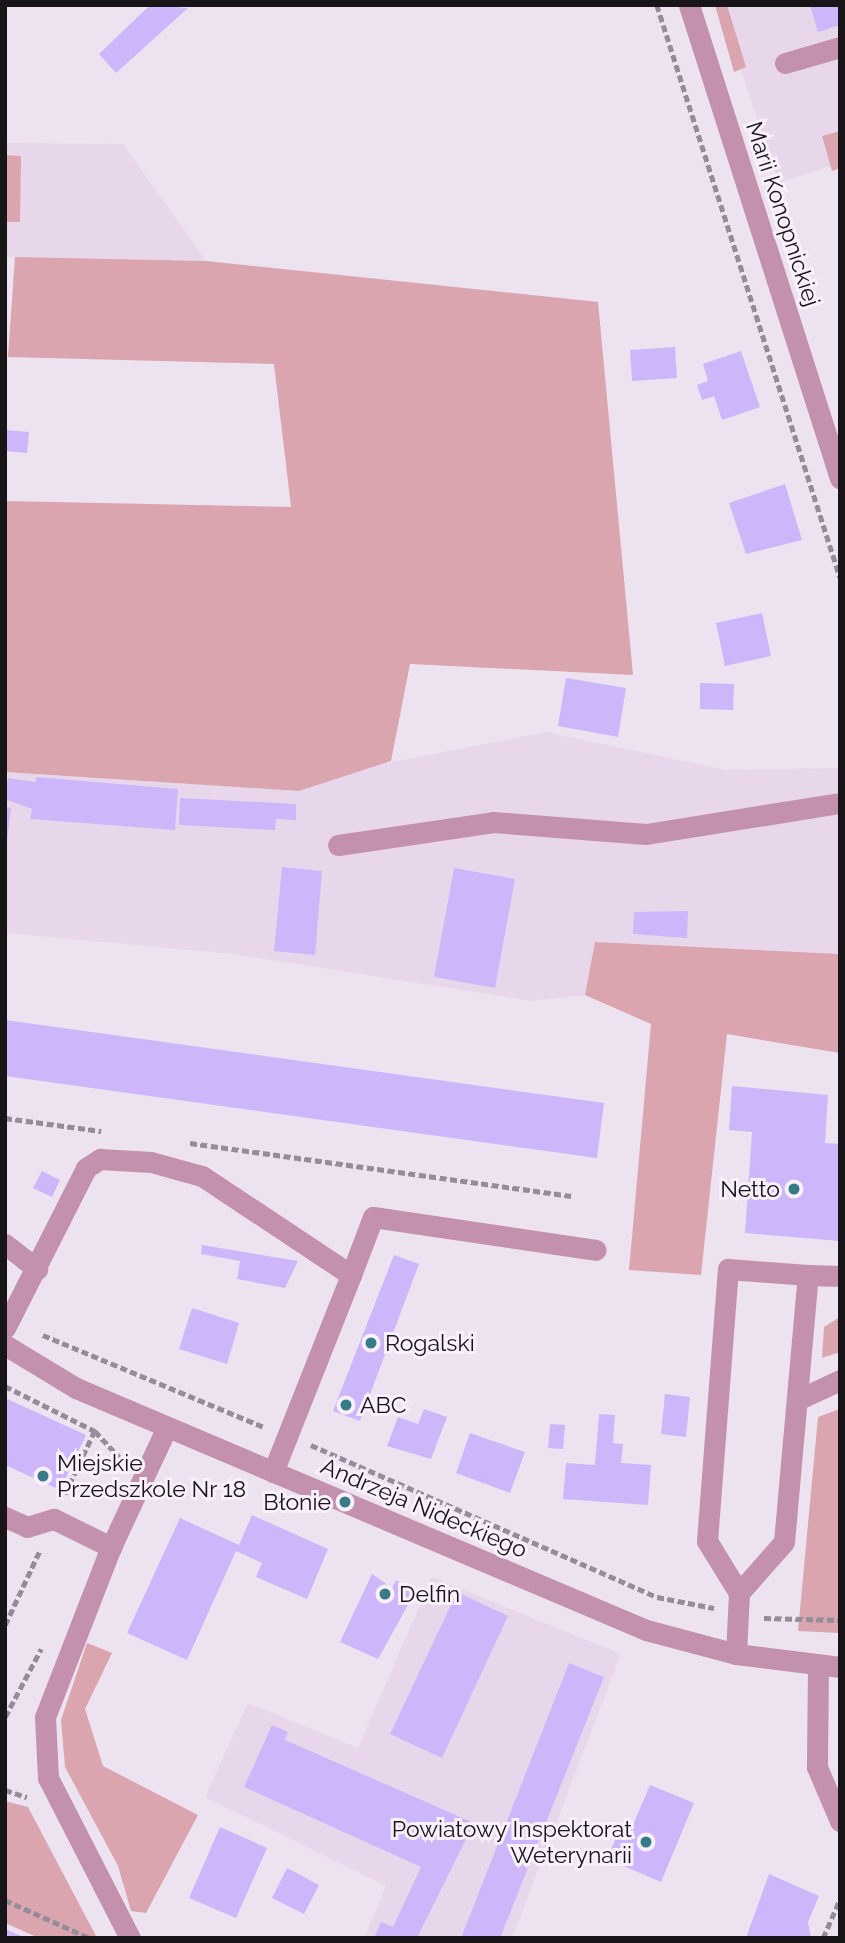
<!DOCTYPE html>
<html>
<head>
<meta charset="utf-8">
<style>
  body { margin:0 }
  #map { position:relative; width:845px; height:1943px; overflow:hidden; background:#ede2ef; font-family:Raleway,sans-serif }
  div>[style] { position:absolute }
  .built>* { inset:0; background:#e8d7ea }
  .green>* { inset:0; background:#daa5af }
  .building>* { inset:0; background:#ceb6fb }
  .path>* { height:4.5px; margin-top:-2.25px; transform-origin:0; background:repeating-linear-gradient(90deg,#948c96 0 7px,transparent 0 10.5px) }
  .minor>* { height:21px; margin:-10.5px; padding:0 10.5px; transform-origin:10.5px; border-radius:10.5px; background:#c391ad }
  .dots>* { width:19px; height:19px; translate:-50% -50%; box-sizing:border-box; border:4px solid #faeffc; border-radius:50% }
  span { translate:-50% -50%; white-space:nowrap; text-align:center; line-height:1.15; -webkit-text-stroke:6px #faeffc; paint-order:stroke }
  .street-label { font-size:23px; color:#181519 }
  .poi-label { font-size:23px; color:#181519 }
  .right { translate:-100% -50%; text-align:right }
  .left { translate:0 -50%; text-align:left }
  .frame { position:absolute; inset:0; border:7px solid #181519; pointer-events:none }
</style>
</head>
<body>
<div id="map">
  <div class="built">
    <i style="clip-path:polygon(720px 5px,840px 5px,840px 163px,778px 183px)"></i>
    <i style="clip-path:polygon(5px 143px,123px 144px,206px 261px,5px 257px)"></i>
    <i style="clip-path:polygon(546px 732px,726px 770px,840px 768px,840px 954px,595px 942px,585px 995px,532px 1001px,234px 954px,5px 933px,5px 772px,299px 791px,352px 770px)"></i>
    <i style="clip-path:polygon(432px 1577px,621px 1654px,512px 1938px,364px 1938px,386px 1886px,205px 1797px,248px 1703px,358px 1748px)"></i>
  </div>
  <div class="green">
    <i style="clip-path:polygon(715px 5px,727px 5px,746px 67px,734px 72px)"></i>
    <i style="clip-path:polygon(840px 131px,840px 168px,832px 171px,822px 136px)"></i>
    <i style="clip-path:polygon(5px 155px,21px 156px,20px 222px,5px 222px)"></i>
    <i style="clip-path:polygon(15px 257px,206px 261px,598px 302px,633px 675px,410px 664px,391px 761px,299px 791px,5px 772px,5px 501px,291px 507px,274px 364px,8px 357px)"></i>
    <i style="clip-path:polygon(595px 942px,840px 954px,840px 1053px,727px 1034px,701px 1275px,629px 1270px,651px 1024px,585px 995px)"></i>
    <i style="clip-path:polygon(840px 1317px,840px 1352px,822px 1358px,824px 1327px)"></i>
    <i style="clip-path:polygon(840px 1409px,840px 1633px,798px 1631px,818px 1417px)"></i>
    <i style="clip-path:polygon(87px 1643px,112px 1653px,85px 1709px,103px 1766px,198px 1815px,146px 1913px,131px 1911px,118px 1866px,65px 1767px,61px 1720px)"></i>
    <i style="clip-path:polygon(5px 1801px,28px 1807px,97px 1938px,39px 1938px,5px 1923px)"></i>
  </div>
  <div class="building">
    <i style="clip-path:polygon(150px 5px,188px 8px,116px 73px,99px 54px)"></i>
    <i style="clip-path:polygon(810px 5px,840px 5px,840px 25px,818px 32px)"></i>
    <i style="clip-path:polygon(675px 347px,677px 378px,632px 381px,630px 350px)"></i>
    <i style="clip-path:polygon(741px 351px,760px 407px,722px 420px,714px 396px,702px 400px,697px 385px,708px 381px,703px 364px)"></i>
    <i style="clip-path:polygon(5px 430px,29px 432px,27px 453px,5px 451px)"></i>
    <i style="clip-path:polygon(785px 484px,802px 540px,746px 554px,729px 503px)"></i>
    <i style="clip-path:polygon(762px 613px,771px 656px,725px 666px,716px 623px)"></i>
    <i style="clip-path:polygon(566px 678px,626px 688px,618px 737px,558px 726px)"></i>
    <i style="clip-path:polygon(700px 683px,734px 684px,733px 710px,700px 709px)"></i>
    <i style="clip-path:polygon(36px 777px,178px 789px,175px 830px,30px 819px,32px 809px,5px 799px,8px 778px,36px 782px)"></i>
    <i style="clip-path:polygon(180px 798px,296px 804px,296px 820px,276px 819px,275px 830px,179px 825px)"></i>
    <i style="clip-path:polygon(5px 807px,11px 808px,7px 842px,5px 842px)"></i>
    <i style="clip-path:polygon(282px 867px,322px 871px,315px 955px,274px 951px)"></i>
    <i style="clip-path:polygon(454px 868px,515px 879px,495px 988px,434px 977px)"></i>
    <i style="clip-path:polygon(688px 911px,687px 938px,633px 934px,634px 912px)"></i>
    <i style="clip-path:polygon(5px 1020px,604px 1103px,597px 1158px,5px 1076px)"></i>
    <i style="clip-path:polygon(732px 1086px,828px 1095px,825px 1143px,840px 1144px,840px 1241px,745px 1233px,752px 1132px,729px 1130px)"></i>
    <i style="clip-path:polygon(42px 1171px,60px 1180px,52px 1197px,33px 1188px)"></i>
    <i style="clip-path:polygon(202px 1245px,298px 1261px,285px 1288px,237px 1279px,240px 1261px,201px 1254px)"></i>
    <i style="clip-path:polygon(394px 1255px,419px 1264px,360px 1421px,333px 1411px)"></i>
    <i style="clip-path:polygon(192px 1308px,239px 1323px,227px 1364px,179px 1349px)"></i>
    <i style="clip-path:polygon(665px 1394px,690px 1397px,686px 1437px,661px 1434px)"></i>
    <i style="clip-path:polygon(5px 1398px,86px 1435px,60px 1490px,5px 1465px)"></i>
    <i style="clip-path:polygon(424px 1409px,447px 1417px,431px 1459px,387px 1446px,398px 1417px,418px 1424px)"></i>
    <i style="clip-path:polygon(599px 1414px,615px 1415px,613px 1443px,623px 1444px,621px 1463px,651px 1465px,648px 1505px,563px 1499px,566px 1463px,595px 1465px)"></i>
    <i style="clip-path:polygon(550px 1424px,565px 1425px,563px 1449px,548px 1448px)"></i>
    <i style="clip-path:polygon(470px 1433px,525px 1452px,510px 1493px,456px 1473px)"></i>
    <i style="clip-path:polygon(252px 1515px,328px 1549px,307px 1599px,256px 1577px,262px 1563px,236px 1551px,187px 1660px,127px 1633px,180px 1518px,239px 1545px)"></i>
    <i style="clip-path:polygon(372px 1574px,392px 1588px,396px 1580px,414px 1594px,378px 1659px,340px 1642px)"></i>
    <i style="clip-path:polygon(457px 1592px,508px 1616px,442px 1758px,390px 1734px)"></i>
    <i style="clip-path:polygon(569px 1663px,604px 1677px,500px 1938px,461px 1938px)"></i>
    <i style="clip-path:polygon(272px 1725px,288px 1732px,285px 1740px,474px 1823px,417px 1938px,374px 1938px,381px 1922px,393px 1927px,421px 1867px,244px 1787px)"></i>
    <i style="clip-path:polygon(650px 1785px,694px 1803px,661px 1882px,607px 1859px,623px 1821px,633px 1825px)"></i>
    <i style="clip-path:polygon(220px 1827px,267px 1848px,236px 1918px,189px 1898px)"></i>
    <i style="clip-path:polygon(287px 1868px,319px 1885px,304px 1914px,272px 1898px)"></i>
    <i style="clip-path:polygon(769px 1874px,819px 1896px,808px 1922px,811px 1938px,746px 1938px)"></i>
    <i style="clip-path:polygon(5px 1929px,26px 1938px,5px 1938px)"></i>
  </div>
  <div class="path">
    <i style="left:657px;top:5px;width:601px;rotate:72.26deg"></i>
    <i style="left:5px;top:1118px;width:97px;rotate:7.7deg"></i>
    <i style="left:190px;top:1143px;width:385px;rotate:7.9deg"></i>
    <i style="left:43px;top:1335px;width:239px;rotate:22.6deg"></i>
    <i style="left:5px;top:1386px;width:101px;rotate:26.6deg"></i>
    <i style="left:95px;top:1431px;width:73px;rotate:115.2deg"></i>
    <i style="left:95px;top:1431px;width:40px;rotate:47deg"></i>
    <i style="left:311px;top:1445px;width:378px;rotate:23.7deg"></i>
    <i style="left:657px;top:1597px;width:58px;rotate:10.9deg"></i>
    <i style="left:764px;top:1618px;width:76px;rotate:1.5deg"></i>
    <i style="left:5px;top:1625px;width:83px;rotate:-65deg"></i>
    <i style="left:5px;top:1717px;width:77px;rotate:-62.1deg"></i>
    <i style="left:5px;top:1790px;width:23px;rotate:18deg"></i>
    <i style="left:5px;top:1900px;width:92px;rotate:24.3deg"></i>
    <i style="left:823px;top:1938px;width:40px;rotate:-66.6deg"></i>
  </div>
  <div class="minor">
    <i style="left:689px;top:5px;width:497px;rotate:72.3deg"></i>
    <i style="left:785px;top:63px;width:57px;rotate:-16.2deg"></i>
    <i style="left:338px;top:845px;width:157px;rotate:-8.4deg"></i>
    <i style="left:493px;top:822px;width:153px;rotate:4.5deg"></i>
    <i style="left:646px;top:834px;width:196px;rotate:-9.1deg"></i>
    <i style="left:5px;top:1244px;width:41px;rotate:38deg"></i>
    <i style="left:351px;top:1275px;width:62px;rotate:-69.2deg"></i>
    <i style="left:373px;top:1217px;width:225px;rotate:8.4deg"></i>
    <i style="left:5px;top:1328px;width:179px;rotate:-63.1deg"></i>
    <i style="left:86px;top:1168px;width:17px;rotate:-33deg"></i>
    <i style="left:100px;top:1159px;width:51px;rotate:3.4deg"></i>
    <i style="left:151px;top:1162px;width:53px;rotate:15.4deg"></i>
    <i style="left:202px;top:1176px;width:179px;rotate:33.6deg"></i>
    <i style="left:351px;top:1275px;width:212px;rotate:111.6deg"></i>
    <i style="left:5px;top:1345px;width:83px;rotate:31.2deg"></i>
    <i style="left:76px;top:1388px;width:619px;rotate:23deg"></i>
    <i style="left:646px;top:1630px;width:93px;rotate:14.9deg"></i>
    <i style="left:736px;top:1654px;width:105px;rotate:7.1deg"></i>
    <i style="left:797px;top:1400px;width:47px;rotate:-24.9deg"></i>
    <i style="left:5px;top:1517px;width:24px;rotate:24deg"></i>
    <i style="left:27px;top:1527px;width:28px;rotate:-17deg"></i>
    <i style="left:54px;top:1519px;width:64px;rotate:26.2deg"></i>
    <i style="left:739px;top:1593px;width:61px;rotate:-121.6deg"></i>
    <i style="left:707px;top:1541px;width:273px;rotate:-85.6deg"></i>
    <i style="left:728px;top:1269px;width:80px;rotate:4.3deg"></i>
    <i style="left:736px;top:1654px;width:61px;rotate:-87.2deg"></i>
    <i style="left:739px;top:1593px;width:68px;rotate:-48.6deg"></i>
    <i style="left:784px;top:1542px;width:268px;rotate:-84.9deg"></i>
    <i style="left:808px;top:1275px;width:32px;rotate:2deg"></i>
    <i style="left:818px;top:1666px;width:101px;rotate:90.6deg"></i>
    <i style="left:817px;top:1767px;width:59px;rotate:66.9deg"></i>
    <i style="left:130px;top:1938px;width:180px;rotate:-117.1deg"></i>
    <i style="left:48px;top:1778px;width:61px;rotate:-92.8deg"></i>
    <i style="left:45px;top:1717px;width:182px;rotate:-68.8deg"></i>
    <i style="left:111px;top:1547px;width:132px;rotate:-65deg"></i>
  </div>
  <div class="dots">
    <i style="left:794px;top:1189px;background:#367b88"></i>
    <i style="left:371px;top:1343px;background:#367b88"></i>
    <i style="left:346px;top:1405px;background:#367b88"></i>
    <i style="left:43px;top:1476px;background:#367b88"></i>
    <i style="left:345px;top:1502px;background:#367b88"></i>
    <i style="left:385px;top:1594px;background:#367b88"></i>
    <i style="left:646px;top:1842px;background:#367b88"></i>
  </div>
  <div class="street-label">
    <span style="left:783px;top:214px;rotate:72deg">Marii Konopnickiej</span>
    <span style="left:424px;top:1508px;rotate:23deg">Andrzeja Nideckiego</span>
  </div>
  <div class="poi-label">
    <span class="right" style="left:780px;top:1189px">Netto</span>
    <span class="left" style="left:385px;top:1343px">Rogalski</span>
    <span class="left" style="left:360px;top:1405px">ABC</span>
    <span class="left" style="left:57px;top:1476px">Miejskie<br>Przedszkole Nr 18</span>
    <span class="right" style="left:331px;top:1502px">Błonie</span>
    <span class="left" style="left:399px;top:1594px">Delfin</span>
    <span class="right" style="left:632px;top:1842px">Powiatowy Inspektorat<br>Weterynarii</span>
  </div>
  <div class="frame"></div>
</div>
</body>
</html>
